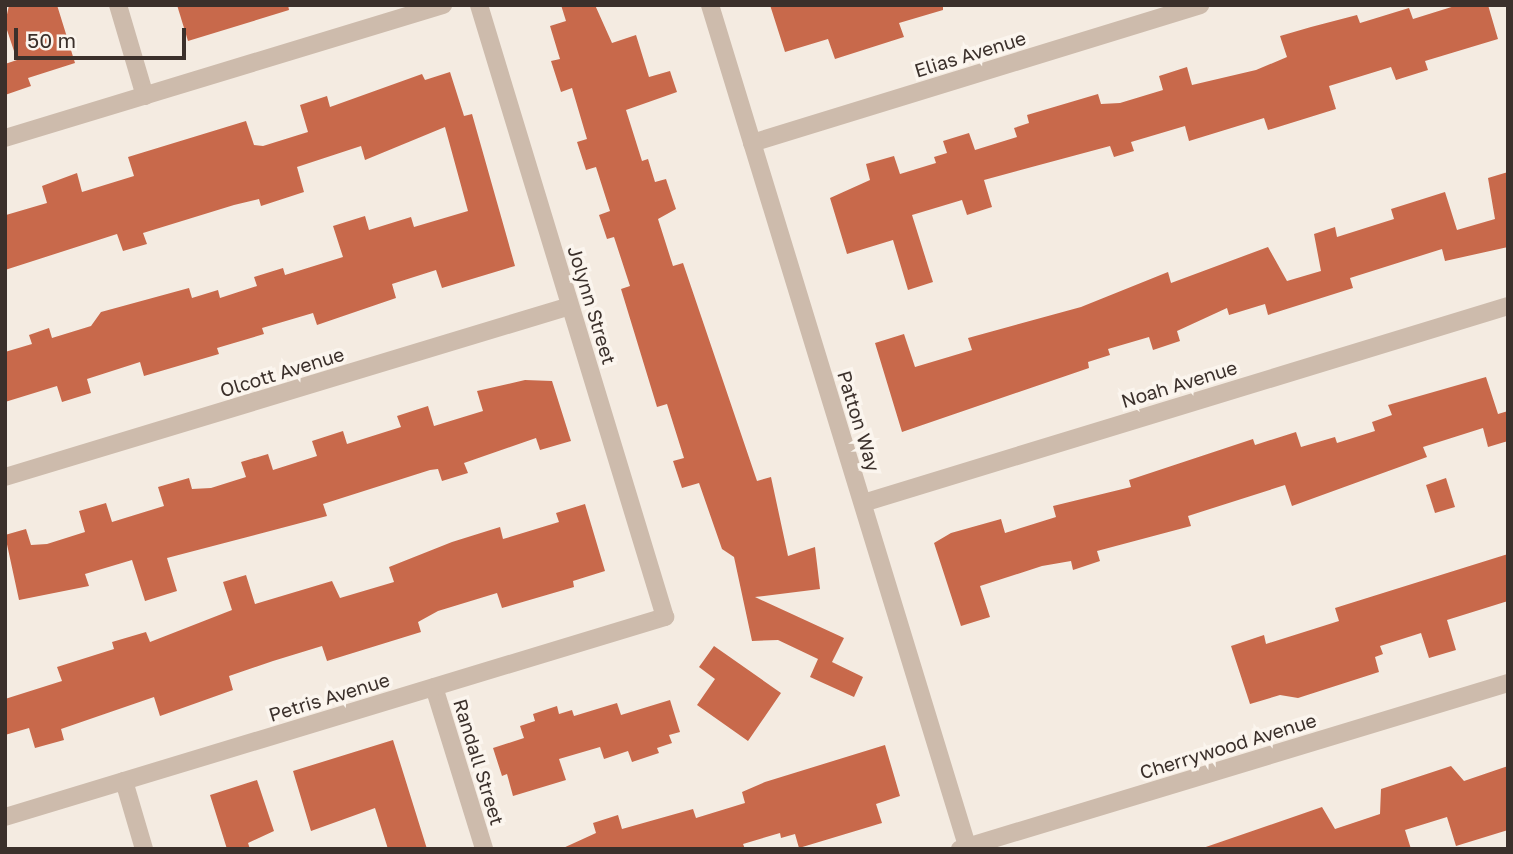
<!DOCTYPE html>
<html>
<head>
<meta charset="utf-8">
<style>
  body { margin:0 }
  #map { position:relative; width:1513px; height:854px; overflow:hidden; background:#f4ebe1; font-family:"Golos Text",sans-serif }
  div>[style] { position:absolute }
  .building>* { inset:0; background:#c8694b }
  .minor>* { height:18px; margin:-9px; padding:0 9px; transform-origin:9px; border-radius:9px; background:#cdbbac }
  .tertiary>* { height:18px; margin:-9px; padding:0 9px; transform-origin:9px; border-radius:9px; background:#cdbbac }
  span { translate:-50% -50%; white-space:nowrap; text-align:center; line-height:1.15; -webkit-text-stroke:7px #fbf5ee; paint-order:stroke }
  .street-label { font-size:19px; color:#3b302b }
  .frame { position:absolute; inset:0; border:7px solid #3b302b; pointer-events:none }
  .scale { position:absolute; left:14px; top:28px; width:172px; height:32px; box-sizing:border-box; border:4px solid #3b302b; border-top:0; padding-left:9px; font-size:21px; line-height:24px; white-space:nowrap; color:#3b302b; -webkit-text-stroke:5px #fbf5ee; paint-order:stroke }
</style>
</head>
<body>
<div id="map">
  <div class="building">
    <i style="clip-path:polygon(9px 5px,57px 5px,75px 63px,28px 78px,31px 86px,5px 95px,5px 64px,17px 60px,5px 24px)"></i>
    <i style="clip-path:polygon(177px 5px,288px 5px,289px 10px,188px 41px)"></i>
    <i style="clip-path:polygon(561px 5px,595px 5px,612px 43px,636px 35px,649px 77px,670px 71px,677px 92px,626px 110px,642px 161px,648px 159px,655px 182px,666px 179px,676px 209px,658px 219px,673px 266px,683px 263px,757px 481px,771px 477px,788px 556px,815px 547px,820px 589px,755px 597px,844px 638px,832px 662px,863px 677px,854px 697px,810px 677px,818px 659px,778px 640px,752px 641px,734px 557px,722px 549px,699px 483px,682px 488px,673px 461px,684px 458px,667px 404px,657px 407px,621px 289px,630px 286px,614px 237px,607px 239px,599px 215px,610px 211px,596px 167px,586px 170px,577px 142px,587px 139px,572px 88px,561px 92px,551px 61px,560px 59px,550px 26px,566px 21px)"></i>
    <i style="clip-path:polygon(770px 5px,943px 5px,943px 10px,899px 23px,904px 37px,835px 59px,828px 39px,785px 52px)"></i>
    <i style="clip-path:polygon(1458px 5px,1488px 5px,1498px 39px,1425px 61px,1428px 70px,1396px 80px,1391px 67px,1329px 86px,1336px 109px,1268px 130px,1264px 118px,1189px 141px,1185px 126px,1131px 142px,1134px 151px,1114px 157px,1110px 146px,984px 180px,992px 207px,967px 215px,962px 200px,912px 215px,933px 282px,908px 290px,893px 240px,847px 254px,830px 198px,870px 180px,866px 164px,894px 156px,900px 174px,936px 163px,934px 157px,947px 153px,943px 141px,969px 133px,975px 150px,1017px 137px,1014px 128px,1029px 123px,1027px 115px,1098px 94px,1101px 104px,1120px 103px,1163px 90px,1159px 76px,1187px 67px,1192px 85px,1256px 70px,1287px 57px,1280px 36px,1311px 27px,1357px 15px,1360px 23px,1409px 8px,1413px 19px)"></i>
    <i style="clip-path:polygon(450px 72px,464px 116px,472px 114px,515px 266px,442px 288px,436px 270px,392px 284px,396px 298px,317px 325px,313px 313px,262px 328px,264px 334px,217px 348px,219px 354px,144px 376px,140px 362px,87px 379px,91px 393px,62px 402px,57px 386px,5px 402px,5px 352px,32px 344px,29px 335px,49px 328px,52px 338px,91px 326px,101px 312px,189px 288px,192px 298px,218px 290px,220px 298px,257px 286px,254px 277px,283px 268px,285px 275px,343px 257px,333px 226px,365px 216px,369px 230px,411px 217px,414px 227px,468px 211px,445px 127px,365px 160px,361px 146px,297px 167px,304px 192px,261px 206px,259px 199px,234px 205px,143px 233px,147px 244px,123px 251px,117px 234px,5px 270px,6px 215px,47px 203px,42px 186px,77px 173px,82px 192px,134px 176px,128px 157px,246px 121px,254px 145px,263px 146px,308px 132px,300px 105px,327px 96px,330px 107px,422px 74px,425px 80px)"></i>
    <i style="clip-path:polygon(1508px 172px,1508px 247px,1445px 261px,1442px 249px,1350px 278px,1353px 288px,1268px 315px,1265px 304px,1229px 315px,1227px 308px,1177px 331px,1180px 341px,1153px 350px,1149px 337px,1108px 349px,1110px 355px,1088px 362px,1089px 368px,902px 432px,875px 343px,904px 334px,915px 367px,972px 350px,968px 338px,1081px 307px,1168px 272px,1171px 283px,1268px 247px,1287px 281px,1321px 271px,1314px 234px,1335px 227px,1337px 237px,1394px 219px,1391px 209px,1445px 192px,1457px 230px,1495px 219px,1488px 178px)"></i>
    <i style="clip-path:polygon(1486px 377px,1498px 414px,1508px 411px,1508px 441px,1488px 447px,1483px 428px,1423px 447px,1427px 457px,1292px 506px,1285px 485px,1188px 516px,1191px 526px,1097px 551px,1100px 561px,1073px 570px,1071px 561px,1042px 566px,980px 586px,990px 617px,961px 626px,934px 543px,951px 533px,1001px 519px,1005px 533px,1056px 517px,1053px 506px,1131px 487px,1129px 480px,1253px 439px,1255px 445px,1296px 432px,1301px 447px,1335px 437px,1337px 443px,1375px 431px,1372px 422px,1392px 415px,1388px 405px)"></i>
    <i style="clip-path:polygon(525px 380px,552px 381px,571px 441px,540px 450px,536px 438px,464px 463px,468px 473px,442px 481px,438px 469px,430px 470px,323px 504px,327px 516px,167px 558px,177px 591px,145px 601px,132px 560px,85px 574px,89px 586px,19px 600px,5px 535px,26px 529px,31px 545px,47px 544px,85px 532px,79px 511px,106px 503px,112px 522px,164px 506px,158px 487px,189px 478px,192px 489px,211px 488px,246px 477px,241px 462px,268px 454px,273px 470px,317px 456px,312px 441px,343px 431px,347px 444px,401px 427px,397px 416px,428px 406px,434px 426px,483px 411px,477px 391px)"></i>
    <i style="clip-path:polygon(1446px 478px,1455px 507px,1435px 513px,1426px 485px)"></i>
    <i style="clip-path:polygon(585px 504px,605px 571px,573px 581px,574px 587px,502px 608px,497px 593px,438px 611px,418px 622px,421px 632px,327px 661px,322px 646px,273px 661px,229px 676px,233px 690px,160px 716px,154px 697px,61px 729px,64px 740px,35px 748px,29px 728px,5px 735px,5px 699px,62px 681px,57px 667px,114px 649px,112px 642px,146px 632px,150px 642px,232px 610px,223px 582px,246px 575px,255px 604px,332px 581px,340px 598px,394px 582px,389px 567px,452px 542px,500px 527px,503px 539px,559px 522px,556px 513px)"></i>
    <i style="clip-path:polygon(1508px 554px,1508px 601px,1447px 620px,1456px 650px,1429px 658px,1421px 633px,1380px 646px,1383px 654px,1375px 657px,1379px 672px,1298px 698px,1280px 695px,1250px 704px,1231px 646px,1264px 635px,1266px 644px,1339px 621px,1335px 608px)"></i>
    <i style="clip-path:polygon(714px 646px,781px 693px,748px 741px,697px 705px,715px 679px,699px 667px)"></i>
    <i style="clip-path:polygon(670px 700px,680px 732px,669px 735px,672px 743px,657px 748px,659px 753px,632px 762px,628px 751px,604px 759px,600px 747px,559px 759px,566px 780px,513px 796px,507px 774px,502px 776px,493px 748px,524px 738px,520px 726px,535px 721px,533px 714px,557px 706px,559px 714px,572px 710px,574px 716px,617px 703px,621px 715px)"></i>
    <i style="clip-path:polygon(393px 740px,427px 849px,388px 849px,375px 808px,311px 831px,293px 771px)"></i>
    <i style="clip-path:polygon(885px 745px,900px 796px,876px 804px,882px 823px,799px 848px,795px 834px,781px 838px,780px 833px,743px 844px,745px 849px,561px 849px,596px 833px,593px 823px,618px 815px,622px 829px,693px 809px,696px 818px,745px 803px,742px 792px,765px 782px)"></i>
    <i style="clip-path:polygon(1451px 766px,1464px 781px,1508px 766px,1508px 830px,1456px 846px,1447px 817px,1405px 830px,1411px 849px,1200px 849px,1322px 807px,1335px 829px,1380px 814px,1381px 789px)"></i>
    <i style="clip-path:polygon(257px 780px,274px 831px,248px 843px,250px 849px,227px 849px,210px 795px)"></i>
  </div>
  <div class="minor">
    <i style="left:118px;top:5px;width:95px;rotate:73.5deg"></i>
    <i style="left:5px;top:138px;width:458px;rotate:-16.9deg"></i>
    <i style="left:752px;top:143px;width:469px;rotate:-17.1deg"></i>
    <i style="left:5px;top:477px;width:590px;rotate:-16.84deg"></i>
    <i style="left:863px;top:503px;width:674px;rotate:-16.98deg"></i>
    <i style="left:434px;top:687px;width:170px;rotate:72.8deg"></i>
    <i style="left:124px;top:781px;width:71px;rotate:73.6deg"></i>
    <i style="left:5px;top:817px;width:690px;rotate:-16.86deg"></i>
    <i style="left:665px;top:617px;width:640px;rotate:-106.91deg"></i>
    <i style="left:960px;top:849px;width:573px;rotate:-16.85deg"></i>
  </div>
  <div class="tertiary">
    <i style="left:710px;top:5px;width:883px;rotate:73deg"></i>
  </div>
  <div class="street-label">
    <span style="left:970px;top:54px;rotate:-17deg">Elias Avenue</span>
    <span style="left:592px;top:305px;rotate:73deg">Jolynn Street</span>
    <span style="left:282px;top:372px;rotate:-17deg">Olcott Avenue</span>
    <span style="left:1179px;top:384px;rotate:-17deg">Noah Avenue</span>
    <span style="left:859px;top:421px;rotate:73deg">Patton Way</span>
    <span style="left:329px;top:697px;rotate:-17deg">Petris Avenue</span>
    <span style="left:1228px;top:746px;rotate:-17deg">Cherrywood Avenue</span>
    <span style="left:479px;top:762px;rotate:73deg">Randall Street</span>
  </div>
  <div class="frame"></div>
  <div class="scale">50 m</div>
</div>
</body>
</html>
